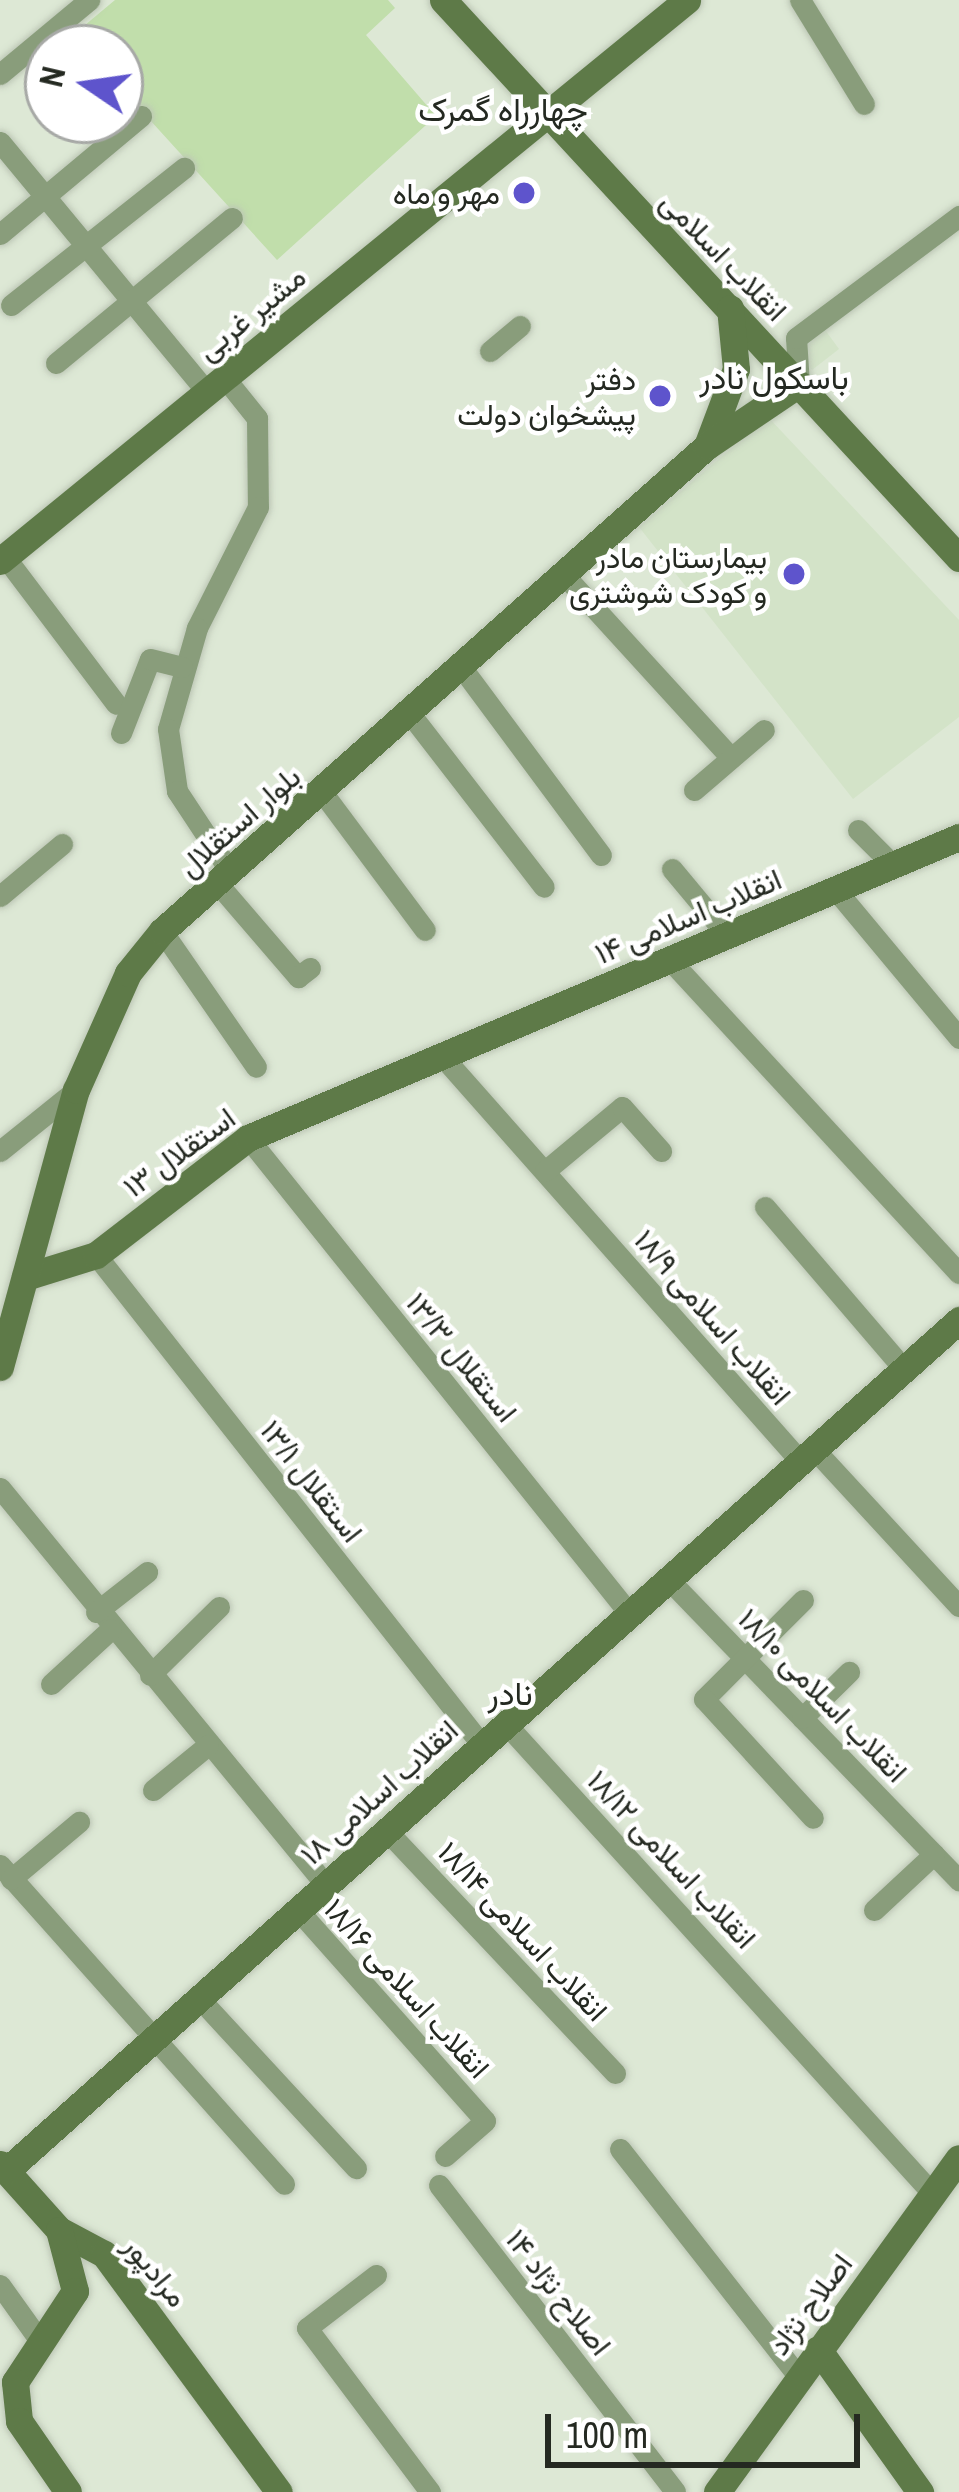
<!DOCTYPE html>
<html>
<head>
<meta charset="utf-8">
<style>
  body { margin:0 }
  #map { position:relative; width:959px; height:2492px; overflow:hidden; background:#dde8d5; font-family:"Archivo Narrow",Vazirmatn,sans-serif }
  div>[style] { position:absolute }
  .built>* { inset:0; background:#d3e3c8 }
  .green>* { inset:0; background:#c1deab }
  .roads { filter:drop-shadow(0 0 3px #bcc6b5) drop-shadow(0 0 3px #bcc6b5) }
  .street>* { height:21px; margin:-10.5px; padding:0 10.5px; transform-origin:10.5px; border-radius:10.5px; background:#899d7b }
  .secondary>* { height:27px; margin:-13.5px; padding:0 13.5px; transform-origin:13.5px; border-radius:13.5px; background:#5e7a48 }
  .dots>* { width:33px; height:33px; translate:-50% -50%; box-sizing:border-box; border:6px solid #fff; border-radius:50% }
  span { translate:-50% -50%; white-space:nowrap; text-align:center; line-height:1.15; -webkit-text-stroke:9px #fff; paint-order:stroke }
  .poi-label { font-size:30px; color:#242921 }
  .right { translate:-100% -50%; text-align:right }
  .street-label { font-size:30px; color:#242921 }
  .neighbourhood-label { font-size:33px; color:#242921 }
  .north { position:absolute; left:24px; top:24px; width:120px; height:120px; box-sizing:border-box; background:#fff; border:3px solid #a7a9a6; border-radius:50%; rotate:283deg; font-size:33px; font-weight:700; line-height:48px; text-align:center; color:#242921 }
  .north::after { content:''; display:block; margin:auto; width:42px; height:54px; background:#5e54cc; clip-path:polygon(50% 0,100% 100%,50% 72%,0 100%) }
  .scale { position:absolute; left:545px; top:2414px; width:315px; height:54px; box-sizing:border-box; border:6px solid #242921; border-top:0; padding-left:15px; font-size:36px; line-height:42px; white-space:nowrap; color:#242921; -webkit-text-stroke:9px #fff; paint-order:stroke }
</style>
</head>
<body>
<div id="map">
  <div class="built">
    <i style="clip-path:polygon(823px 327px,839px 349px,812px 370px,795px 348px)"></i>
    <i style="clip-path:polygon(768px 417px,959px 620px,959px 717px,853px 799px,639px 527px)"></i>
  </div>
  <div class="green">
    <i style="clip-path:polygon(115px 0,388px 0,395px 8px,366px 35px,436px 116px,277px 260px,120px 87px,120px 48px,84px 48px,73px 35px)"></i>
  </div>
  <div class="roads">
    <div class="street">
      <i style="left:800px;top:0;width:122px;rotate:58.4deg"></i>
      <i style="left:0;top:74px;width:116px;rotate:-39.7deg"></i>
      <i style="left:0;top:142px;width:325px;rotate:50.4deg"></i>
      <i style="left:0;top:234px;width:184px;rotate:-39.9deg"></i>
      <i style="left:11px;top:305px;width:221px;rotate:-38.4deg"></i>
      <i style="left:490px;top:351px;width:39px;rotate:-40deg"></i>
      <i style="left:56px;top:363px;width:228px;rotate:-39.5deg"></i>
      <i style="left:224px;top:377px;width:53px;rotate:51.2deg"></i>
      <i style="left:257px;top:418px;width:89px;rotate:89.4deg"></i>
      <i style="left:258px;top:507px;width:136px;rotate:116.8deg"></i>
      <i style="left:197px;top:628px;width:105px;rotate:106deg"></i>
      <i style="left:168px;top:729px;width:63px;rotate:81.7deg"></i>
      <i style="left:177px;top:791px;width:98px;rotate:56.6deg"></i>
      <i style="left:799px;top:384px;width:46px;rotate:-93.7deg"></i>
      <i style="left:796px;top:338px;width:204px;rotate:-36.8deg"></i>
      <i style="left:5px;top:557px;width:184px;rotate:52.9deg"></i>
      <i style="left:565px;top:576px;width:246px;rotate:47.6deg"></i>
      <i style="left:462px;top:668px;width:233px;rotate:53.4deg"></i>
      <i style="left:411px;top:715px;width:217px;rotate:52.3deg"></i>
      <i style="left:121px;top:733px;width:79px;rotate:-68.6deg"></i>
      <i style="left:150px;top:659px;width:33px;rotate:14deg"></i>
      <i style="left:694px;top:790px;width:92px;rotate:-40.6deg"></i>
      <i style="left:322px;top:792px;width:172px;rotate:53.3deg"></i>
      <i style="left:858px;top:830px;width:49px;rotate:45deg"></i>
      <i style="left:672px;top:869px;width:86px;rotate:50.2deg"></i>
      <i style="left:218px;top:884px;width:123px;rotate:49.3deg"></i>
      <i style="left:298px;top:977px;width:15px;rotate:-37deg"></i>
      <i style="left:835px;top:889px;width:194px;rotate:50.2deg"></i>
      <i style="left:0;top:896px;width:81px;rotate:-40deg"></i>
      <i style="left:162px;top:931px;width:165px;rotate:55.3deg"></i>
      <i style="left:670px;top:960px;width:426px;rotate:47.3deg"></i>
      <i style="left:442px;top:1056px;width:541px;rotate:48.52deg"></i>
      <i style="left:248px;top:1138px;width:609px;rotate:51.27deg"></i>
      <i style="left:0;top:1151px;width:97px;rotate:-38.8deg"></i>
      <i style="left:545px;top:1171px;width:100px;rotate:-39.7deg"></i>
      <i style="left:622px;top:1107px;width:59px;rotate:48.4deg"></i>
      <i style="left:765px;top:1207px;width:213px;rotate:49.4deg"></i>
      <i style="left:96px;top:1255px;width:624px;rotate:51.77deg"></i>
      <i style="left:814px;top:1449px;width:214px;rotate:47.3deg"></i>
      <i style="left:0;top:1488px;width:512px;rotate:50.62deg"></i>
      <i style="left:668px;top:1579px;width:419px;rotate:46deg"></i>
      <i style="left:803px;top:1600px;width:140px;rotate:135deg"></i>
      <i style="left:704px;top:1699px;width:161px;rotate:47.5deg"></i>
      <i style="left:96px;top:1612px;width:65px;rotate:-38.1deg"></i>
      <i style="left:150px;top:1675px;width:97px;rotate:-44.6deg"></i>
      <i style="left:51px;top:1684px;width:81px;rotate:-42.5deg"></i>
      <i style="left:802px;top:1718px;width:66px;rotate:-44.4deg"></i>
      <i style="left:505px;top:1723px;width:636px;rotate:47.74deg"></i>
      <i style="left:153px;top:1790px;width:71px;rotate:-39.3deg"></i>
      <i style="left:386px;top:1830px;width:334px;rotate:46.7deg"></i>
      <i style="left:0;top:1865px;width:427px;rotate:48.3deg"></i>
      <i style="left:11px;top:1879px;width:89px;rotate:-40deg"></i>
      <i style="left:297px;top:1909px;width:283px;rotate:48.4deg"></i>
      <i style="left:485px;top:2121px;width:53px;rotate:138.8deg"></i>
      <i style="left:874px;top:1910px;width:82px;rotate:-43deg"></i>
      <i style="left:198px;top:1997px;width:233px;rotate:47.3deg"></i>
      <i style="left:620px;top:2149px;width:288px;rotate:51.9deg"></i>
      <i style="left:439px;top:2185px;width:387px;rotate:52.4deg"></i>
      <i style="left:376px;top:2275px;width:87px;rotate:142.5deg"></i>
      <i style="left:307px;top:2328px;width:205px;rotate:53.1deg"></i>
      <i style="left:0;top:2285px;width:69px;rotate:54.5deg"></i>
    </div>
    <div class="secondary">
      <i style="left:443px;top:0;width:760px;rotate:47.24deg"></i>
      <i style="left:707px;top:446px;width:82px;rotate:-69.4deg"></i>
      <i style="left:736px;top:369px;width:61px;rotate:-95.6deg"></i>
      <i style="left:0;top:561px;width:887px;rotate:-39.23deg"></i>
      <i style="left:25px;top:1277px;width:74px;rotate:-17.2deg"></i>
      <i style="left:96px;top:1255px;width:192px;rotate:-37.6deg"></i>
      <i style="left:248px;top:1138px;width:772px;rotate:-22.95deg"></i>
      <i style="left:0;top:1367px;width:287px;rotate:-74.7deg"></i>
      <i style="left:76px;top:1090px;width:128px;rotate:-66deg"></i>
      <i style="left:128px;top:973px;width:54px;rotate:-51deg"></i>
      <i style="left:162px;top:931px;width:730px;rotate:-41.67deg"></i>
      <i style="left:707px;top:446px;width:111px;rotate:-34deg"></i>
      <i style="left:0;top:2164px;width:89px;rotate:48.2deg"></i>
      <i style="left:59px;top:2230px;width:51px;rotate:28.1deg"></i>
      <i style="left:104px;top:2254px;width:295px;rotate:53.7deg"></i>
      <i style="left:6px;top:2171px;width:1278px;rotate:-41.76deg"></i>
      <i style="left:59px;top:2230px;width:63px;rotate:75.3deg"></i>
      <i style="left:75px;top:2291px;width:109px;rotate:123.4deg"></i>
      <i style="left:15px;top:2382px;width:39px;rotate:84deg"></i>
      <i style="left:19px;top:2421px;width:86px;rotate:55.4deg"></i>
      <i style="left:818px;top:2349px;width:176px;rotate:54.5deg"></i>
      <i style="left:717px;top:2492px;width:412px;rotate:-54.1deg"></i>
    </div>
  </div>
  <div class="dots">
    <i style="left:524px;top:193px;background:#5e54cc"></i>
    <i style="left:660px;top:396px;background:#5e54cc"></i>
    <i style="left:794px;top:574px;background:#5e54cc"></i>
  </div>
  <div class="poi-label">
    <span class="right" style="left:500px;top:193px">مهر و ماه</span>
    <span class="right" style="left:636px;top:396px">دفتر<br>پیشخوان دولت</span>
    <span class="right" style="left:767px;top:574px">بیمارستان مادر<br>و کودک شوشتری</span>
  </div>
  <div class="street-label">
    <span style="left:724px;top:256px;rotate:46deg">انقلاب اسلامی</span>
    <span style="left:251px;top:313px;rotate:-39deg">مشیر غربی</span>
    <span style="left:239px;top:821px;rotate:-41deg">بلوار استقلال</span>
    <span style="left:688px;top:916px;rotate:-23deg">۱۴ انقلاب اسلامی</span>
    <span style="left:179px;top:1152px;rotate:-36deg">۱۳ استقلال</span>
    <span style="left:713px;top:1317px;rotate:49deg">۱۸/۹ انقلاب اسلامی</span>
    <span style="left:462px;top:1357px;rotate:51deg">۱۳/۳ استقلال</span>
    <span style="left:312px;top:1481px;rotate:52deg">۱۳/۱ استقلال</span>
    <span style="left:823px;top:1695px;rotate:46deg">۱۸/۱۰ انقلاب اسلامی</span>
    <span style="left:379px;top:1792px;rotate:-42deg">۱۸ انقلاب اسلامی</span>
    <span style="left:672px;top:1859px;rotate:47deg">۱۸/۱۲ انقلاب اسلامی</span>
    <span style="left:523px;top:1931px;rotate:47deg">۱۸/۱۴ انقلاب اسلامی</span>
    <span style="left:407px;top:1988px;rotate:48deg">۱۸/۱۶ انقلاب اسلامی</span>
    <span style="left:156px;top:2271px;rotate:51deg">مرادپور</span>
    <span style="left:559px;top:2292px;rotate:52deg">۱۴ اصلاح نژاد</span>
    <span style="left:810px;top:2304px;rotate:-53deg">اصلاح نژاد</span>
  </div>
  <div class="neighbourhood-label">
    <span style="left:503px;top:110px">چهارراه گمرک</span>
    <span style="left:774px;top:378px">باسکول نادر</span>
    <span style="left:510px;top:1694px">نادر</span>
  </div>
  <div class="north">N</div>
  <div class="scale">100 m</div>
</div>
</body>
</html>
